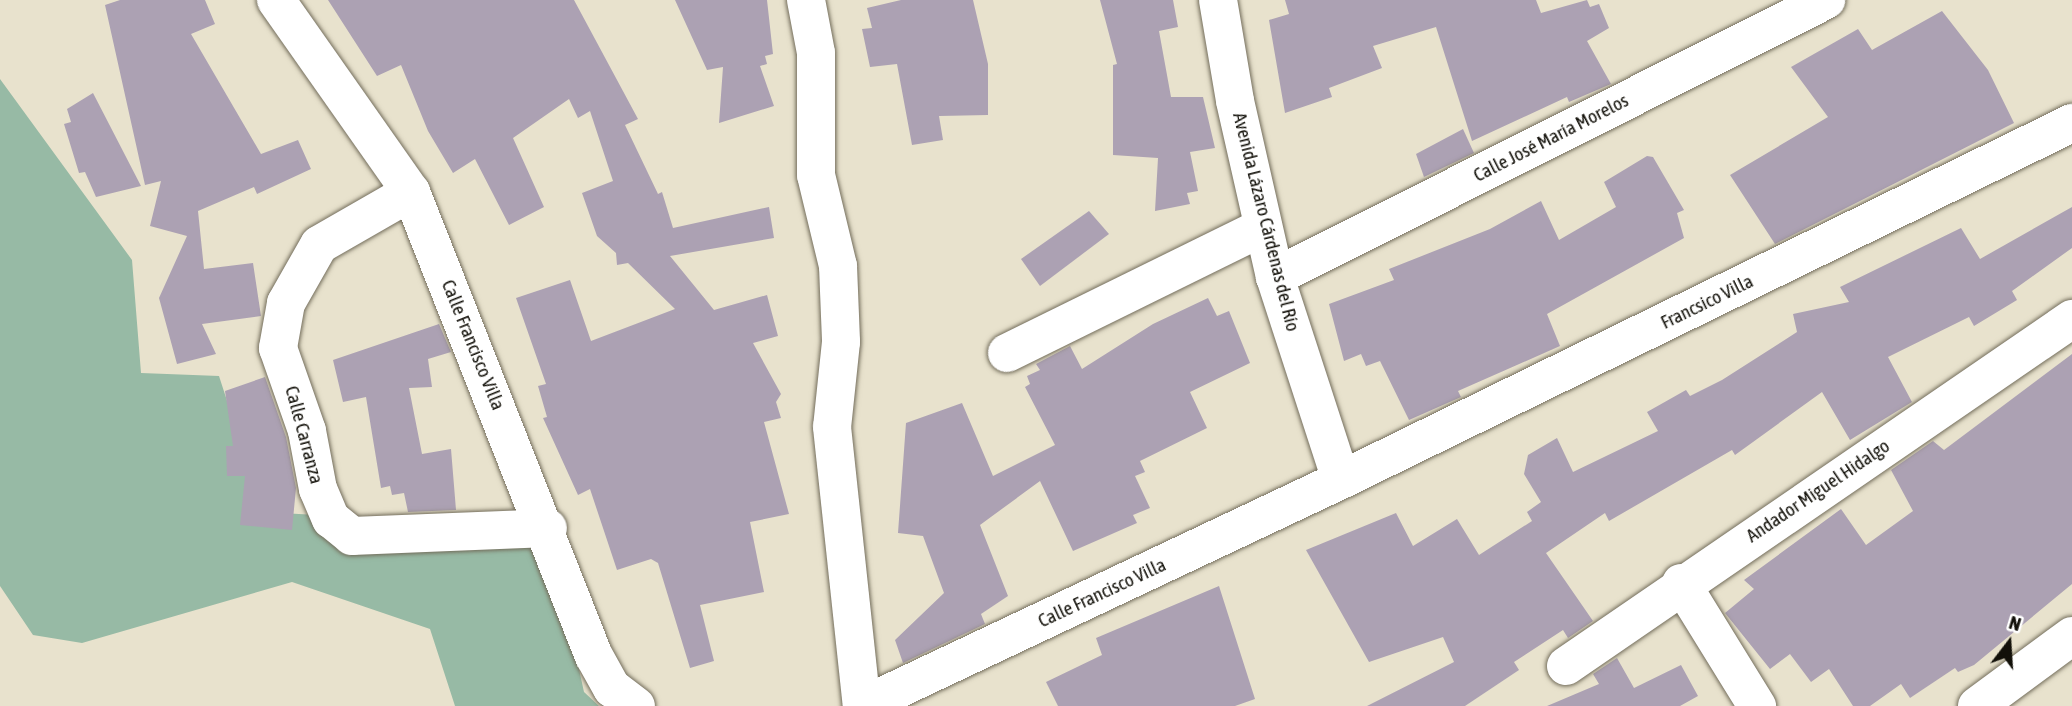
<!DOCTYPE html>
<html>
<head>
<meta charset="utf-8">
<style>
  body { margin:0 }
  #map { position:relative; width:2072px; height:706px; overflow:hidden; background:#e8e2cd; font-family:"Asap Condensed",sans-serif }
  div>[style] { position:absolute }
  .green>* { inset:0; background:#97baa5 }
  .building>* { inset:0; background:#aca1b3 }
  .roads { filter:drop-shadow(0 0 2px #736d5b) drop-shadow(0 0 2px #736d5b) }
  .minor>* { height:38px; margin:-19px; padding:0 19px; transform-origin:19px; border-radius:19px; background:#fff }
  span { translate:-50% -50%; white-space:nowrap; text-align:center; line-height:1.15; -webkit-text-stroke:7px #fff; paint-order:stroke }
  .street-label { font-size:19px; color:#121009 }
  .north { position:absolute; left:1974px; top:608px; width:70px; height:70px; -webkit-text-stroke:5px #fff; paint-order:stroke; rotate:17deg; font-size:19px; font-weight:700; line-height:28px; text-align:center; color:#121009 }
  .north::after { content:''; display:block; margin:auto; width:24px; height:32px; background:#121009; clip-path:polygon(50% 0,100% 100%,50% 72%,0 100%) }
</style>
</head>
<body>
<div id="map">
  <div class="green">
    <i style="clip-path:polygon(0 79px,132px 260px,141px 373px,219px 376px,263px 512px,548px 528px,584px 692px,599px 706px,455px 706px,430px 629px,292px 582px,82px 643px,33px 635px,0 586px)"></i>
  </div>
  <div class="building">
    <i style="clip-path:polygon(120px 0,205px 0,215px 24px,191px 34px,261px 154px,298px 140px,311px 169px,257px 194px,254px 187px,198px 211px,204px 269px,253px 263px,261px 316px,202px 324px,216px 354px,177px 364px,159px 298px,187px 236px,150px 226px,161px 181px,145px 185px,105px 5px)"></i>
    <i style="clip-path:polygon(328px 0,574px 0,638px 119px,625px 125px,658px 194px,662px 192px,673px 228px,769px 207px,774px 238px,670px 256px,714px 310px,767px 295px,778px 336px,753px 343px,781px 394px,776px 402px,781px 418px,764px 422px,789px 514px,750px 522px,764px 592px,700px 605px,714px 661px,690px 668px,658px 563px,651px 559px,617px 570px,590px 489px,578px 495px,543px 418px,547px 417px,538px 386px,546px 384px,516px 298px,570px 280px,591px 341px,675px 309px,628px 263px,617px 265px,616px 253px,597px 236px,582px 193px,613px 181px,590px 111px,578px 118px,569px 99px,513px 138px,544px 207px,509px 225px,475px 159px,453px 173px,428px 131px,401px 65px,377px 76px)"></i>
    <i style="clip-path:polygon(675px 0,767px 0,773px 54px,765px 56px,767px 64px,760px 66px,774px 106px,719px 123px,723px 67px,707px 70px)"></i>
    <i style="clip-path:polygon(901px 0,973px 0,988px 64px,988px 115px,939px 116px,943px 140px,912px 145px,897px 64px,870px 67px,862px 29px,872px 28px,867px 8px)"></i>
    <i style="clip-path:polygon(1100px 0,1173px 0,1178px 27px,1159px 31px,1171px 97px,1203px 97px,1215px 148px,1190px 152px,1198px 191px,1187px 193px,1190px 204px,1155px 211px,1158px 158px,1113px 155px,1113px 65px,1117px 64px)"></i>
    <i style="clip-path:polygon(1285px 0,1536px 0,1541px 13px,1587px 0,1590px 7px,1599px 4px,1609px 28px,1587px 41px,1611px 84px,1569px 102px,1567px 97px,1472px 141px,1436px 27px,1373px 46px,1382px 68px,1329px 88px,1332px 97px,1285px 113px,1269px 20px,1289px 14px)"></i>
    <i style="clip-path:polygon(1942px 11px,1988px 70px,2014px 123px,1775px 244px,1730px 175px,1828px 117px,1791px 67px,1858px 29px,1872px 50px)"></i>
    <i style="clip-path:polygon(93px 93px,141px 186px,96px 197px,85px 172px,79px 173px,64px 124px,71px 122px,67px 109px)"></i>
    <i style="clip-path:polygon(1463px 129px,1474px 153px,1424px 177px,1416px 154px)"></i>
    <i style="clip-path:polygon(1647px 156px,1653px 157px,1684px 210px,1677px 213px,1684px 238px,1547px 314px,1560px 346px,1458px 391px,1461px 397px,1409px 420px,1380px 361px,1366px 366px,1361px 354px,1344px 361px,1329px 304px,1394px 280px,1389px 269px,1490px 229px,1541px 201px,1559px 240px,1616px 207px,1604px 182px)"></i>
    <i style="clip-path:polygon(2072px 207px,2072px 248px,2012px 291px,2017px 300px,1974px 326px,1969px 317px,1888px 357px,1912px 402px,1850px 440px,1822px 392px,1735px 455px,1732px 450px,1609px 521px,1605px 513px,1546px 553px,1593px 621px,1568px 638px,1563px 630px,1514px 662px,1519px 670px,1465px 706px,1367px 706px,1454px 662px,1443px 637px,1369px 662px,1306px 550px,1396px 513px,1413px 546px,1457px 519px,1479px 555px,1532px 521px,1527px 512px,1541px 502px,1524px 474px,1528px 455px,1557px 438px,1573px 472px,1658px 431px,1647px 412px,1686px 390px,1690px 396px,1722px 380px,1797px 332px,1793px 314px,1849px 302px,1840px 287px,1961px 228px,1980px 259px)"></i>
    <i style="clip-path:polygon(1089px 211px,1109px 234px,1040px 286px,1021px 259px)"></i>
    <i style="clip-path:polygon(1208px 298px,1217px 316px,1229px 311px,1250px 363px,1190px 392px,1207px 428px,1140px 461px,1145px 472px,1135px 476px,1150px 508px,1133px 515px,1137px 523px,1073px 551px,1040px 481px,980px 525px,1008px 596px,981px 614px,985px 624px,903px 663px,895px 640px,944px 593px,923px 536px,898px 533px,906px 423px,962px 403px,993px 476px,1055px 445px,1025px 387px,1030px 384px,1027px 376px,1040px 370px,1036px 364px,1070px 346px,1082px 369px,1153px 324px)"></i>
    <i style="clip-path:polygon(439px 324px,451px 352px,428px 359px,432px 387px,409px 388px,422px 454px,451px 449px,456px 510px,408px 512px,404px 493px,392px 495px,390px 486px,381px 488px,366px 397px,343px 402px,333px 360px)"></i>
    <i style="clip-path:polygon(2072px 354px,2072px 584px,1974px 665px,1958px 672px,1955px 668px,1910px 698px,1901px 684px,1870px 706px,1853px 706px,1829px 669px,1811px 682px,1790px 654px,1770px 669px,1725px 613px,1754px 589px,1744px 580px,1841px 509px,1866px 545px,1913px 511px,1891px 470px,1933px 441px,1944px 450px)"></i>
    <i style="clip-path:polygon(265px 377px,286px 437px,296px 488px,292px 530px,240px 525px,245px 476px,227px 476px,226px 446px,233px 446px,225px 391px)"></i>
    <i style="clip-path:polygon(1219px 586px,1255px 699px,1235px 706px,1058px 706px,1046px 682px,1102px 655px,1096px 638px)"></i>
    <i style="clip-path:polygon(1617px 658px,1634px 688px,1681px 665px,1698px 696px,1680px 706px,1547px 706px,1599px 684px,1593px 674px)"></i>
  </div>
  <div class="roads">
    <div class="minor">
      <i style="left:276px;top:0;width:235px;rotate:54.9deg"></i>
      <i style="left:411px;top:192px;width:499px;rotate:68.5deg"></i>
      <i style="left:594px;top:656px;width:37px;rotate:61deg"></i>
      <i style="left:612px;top:688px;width:30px;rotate:37deg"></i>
      <i style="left:806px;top:0;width:54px;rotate:79.3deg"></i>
      <i style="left:816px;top:53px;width:122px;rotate:90deg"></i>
      <i style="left:816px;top:175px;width:94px;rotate:76.4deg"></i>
      <i style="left:838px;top:266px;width:76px;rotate:87.7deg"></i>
      <i style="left:841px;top:342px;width:85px;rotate:96deg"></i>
      <i style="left:832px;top:427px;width:281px;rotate:83.9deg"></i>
      <i style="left:1218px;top:0;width:102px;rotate:80.4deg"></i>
      <i style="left:1235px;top:101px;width:180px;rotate:77.2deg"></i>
      <i style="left:1275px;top:277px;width:213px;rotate:72deg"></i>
      <i style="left:411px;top:192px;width:106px;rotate:150.1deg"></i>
      <i style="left:319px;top:245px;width:67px;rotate:119.6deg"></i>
      <i style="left:286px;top:303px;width:46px;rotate:100.1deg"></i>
      <i style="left:278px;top:348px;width:88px;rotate:70.7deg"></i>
      <i style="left:307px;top:431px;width:59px;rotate:79.3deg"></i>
      <i style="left:318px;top:489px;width:33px;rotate:67deg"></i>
      <i style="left:331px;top:519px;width:27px;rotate:39deg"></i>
      <i style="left:352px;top:536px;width:196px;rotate:-2.3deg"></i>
      <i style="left:1275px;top:277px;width:617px;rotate:-26.69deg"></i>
      <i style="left:1007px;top:353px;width:285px;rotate:-26.2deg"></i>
      <i style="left:1681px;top:583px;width:145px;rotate:58.3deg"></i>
      <i style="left:1566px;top:666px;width:614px;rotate:-34.44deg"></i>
      <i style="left:862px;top:706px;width:530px;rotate:-25.26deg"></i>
      <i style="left:1341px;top:480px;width:814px;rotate:-26.03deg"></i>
      <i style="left:1977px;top:706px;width:118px;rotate:-36.4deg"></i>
    </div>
  </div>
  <div class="street-label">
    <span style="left:1551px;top:138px;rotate:-27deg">Calle José María Morelos</span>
    <span style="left:1266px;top:222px;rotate:76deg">Avenida Lázaro Cárdenas del Río</span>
    <span style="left:1707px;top:302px;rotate:-26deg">Francsico Villa</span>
    <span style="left:473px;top:345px;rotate:68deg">Calle Francisco Villa</span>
    <span style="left:304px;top:435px;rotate:75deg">Calle Carranza</span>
    <span style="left:1818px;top:491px;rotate:-34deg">Andador Miguel Hidalgo</span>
    <span style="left:1102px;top:593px;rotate:-25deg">Calle Francisco Villa</span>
  </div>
  <div class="north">N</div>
</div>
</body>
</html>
